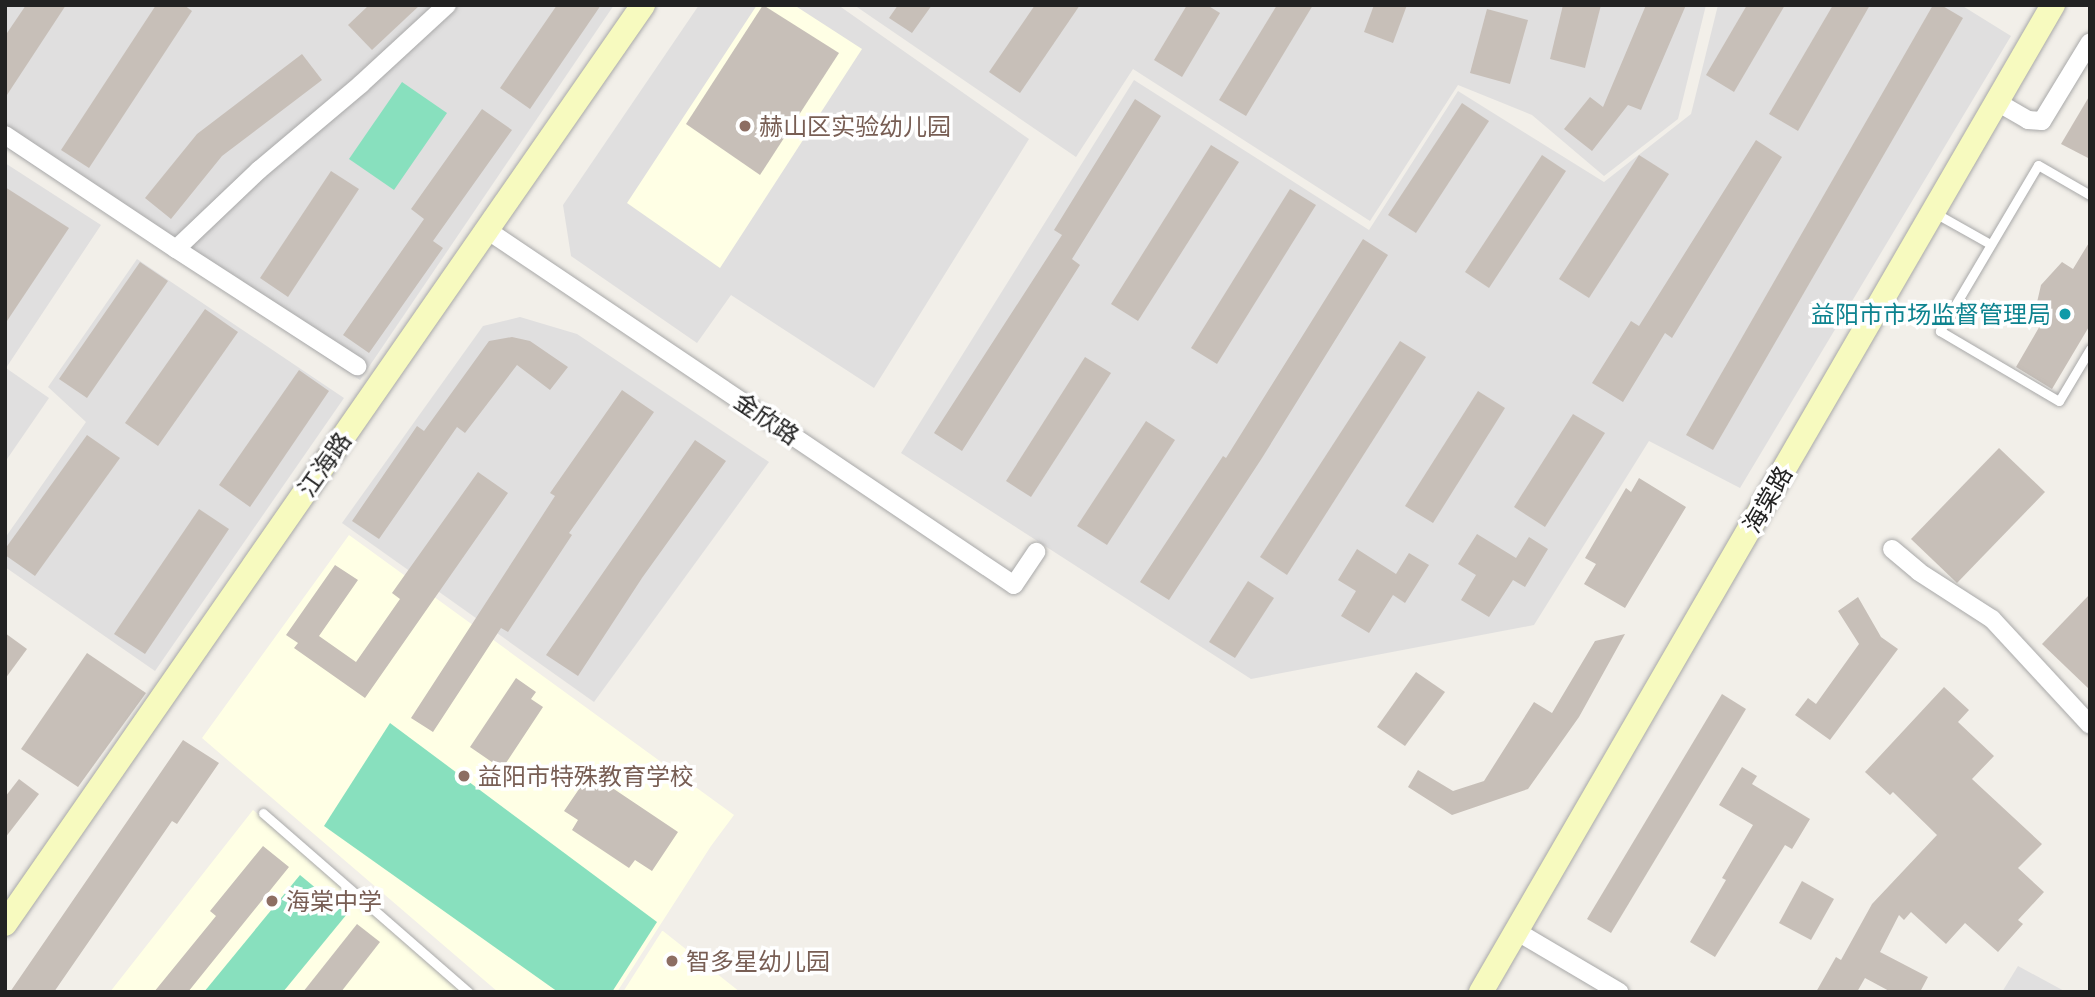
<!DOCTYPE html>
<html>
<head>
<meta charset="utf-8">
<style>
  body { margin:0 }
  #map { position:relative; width:2095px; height:997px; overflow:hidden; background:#f2efe9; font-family:"Open Sans","Noto Sans SC",sans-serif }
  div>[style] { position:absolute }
  .residential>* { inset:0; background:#e0dfdf }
  .education>* { inset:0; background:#ffffe5 }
  .pitch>* { inset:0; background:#88e0be }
  .building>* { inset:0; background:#c7bfb8 }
  .roads { filter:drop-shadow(0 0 2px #a9a9a9) drop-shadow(0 0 2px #a9a9a9) }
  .lane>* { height:9px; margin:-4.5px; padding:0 4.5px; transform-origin:4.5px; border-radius:4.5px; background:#fff }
  .street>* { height:18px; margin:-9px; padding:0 9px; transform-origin:9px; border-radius:9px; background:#fff }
  .secondary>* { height:24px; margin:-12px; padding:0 12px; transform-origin:12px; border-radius:12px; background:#f7fabf }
  .dots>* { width:19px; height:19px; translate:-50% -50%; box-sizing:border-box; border:4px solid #fff; border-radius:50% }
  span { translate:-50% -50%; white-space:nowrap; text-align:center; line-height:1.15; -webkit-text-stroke:7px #fff; paint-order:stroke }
  .education-label { font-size:24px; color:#785e54 }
  .left { translate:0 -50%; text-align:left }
  .culture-label { font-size:24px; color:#0d838f }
  .right { translate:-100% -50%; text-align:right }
  .street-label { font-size:24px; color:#222 }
  .frame { position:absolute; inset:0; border:7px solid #222; pointer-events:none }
</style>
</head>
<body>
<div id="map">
  <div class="residential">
    <i style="clip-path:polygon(5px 5px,614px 5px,360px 380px,5px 147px)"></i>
    <i style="clip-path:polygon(699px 5px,838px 5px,1029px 139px,874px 388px,731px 295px,697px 343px,571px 256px,563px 205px)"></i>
    <i style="clip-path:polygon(854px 5px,1706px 5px,1678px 119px,1604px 176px,1532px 115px,1458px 85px,1370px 221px,1133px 69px,1076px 157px)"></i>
    <i style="clip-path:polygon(1718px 5px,1961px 5px,2011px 36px,1740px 488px,1649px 441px,1534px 625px,1251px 679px,901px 453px,1134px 80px,1369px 230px,1458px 91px,1604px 182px,1691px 114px)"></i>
    <i style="clip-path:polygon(5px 163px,101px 225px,6px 368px,49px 398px,5px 462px)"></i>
    <i style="clip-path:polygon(137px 259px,344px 398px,155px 671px,5px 567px,5px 538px,86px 422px,48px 387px)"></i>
    <i style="clip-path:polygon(520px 317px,577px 334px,769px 462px,594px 702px,342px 523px,483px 326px)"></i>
    <i style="clip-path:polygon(2018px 966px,2066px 992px,2002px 992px)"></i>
  </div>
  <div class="education">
    <i style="clip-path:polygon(757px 5px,794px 5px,862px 49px,720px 268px,627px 203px)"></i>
    <i style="clip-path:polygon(349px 535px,734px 815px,711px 846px,617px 992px,498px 992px,202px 738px)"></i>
    <i style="clip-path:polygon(253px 810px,471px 992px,110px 992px)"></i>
    <i style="clip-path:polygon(662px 931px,663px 931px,740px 992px,623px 992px)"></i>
  </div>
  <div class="pitch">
    <i style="clip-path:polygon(402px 82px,447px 113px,394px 190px,349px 159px)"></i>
    <i style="clip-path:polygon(390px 723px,657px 922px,612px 992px,558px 992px,324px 826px)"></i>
    <i style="clip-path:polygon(300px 875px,347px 914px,283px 992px,204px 992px)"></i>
  </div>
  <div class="building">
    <i style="clip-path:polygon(26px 5px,66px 5px,5px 98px,5px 36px)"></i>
    <i style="clip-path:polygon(156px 5px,184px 5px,192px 11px,89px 168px,61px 150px)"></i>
    <i style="clip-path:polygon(369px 5px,420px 5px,372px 50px,348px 25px)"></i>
    <i style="clip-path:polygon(557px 5px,601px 5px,530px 109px,500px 88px)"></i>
    <i style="clip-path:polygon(763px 5px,839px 53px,760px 175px,686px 124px)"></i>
    <i style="clip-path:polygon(898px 5px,932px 5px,912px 33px,889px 18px)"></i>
    <i style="clip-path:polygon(1035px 5px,1080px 5px,1020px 93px,989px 72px)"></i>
    <i style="clip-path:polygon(1187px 5px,1207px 5px,1220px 13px,1182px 77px,1154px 60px)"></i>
    <i style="clip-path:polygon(1277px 5px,1313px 5px,1246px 116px,1219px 100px)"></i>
    <i style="clip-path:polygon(1374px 5px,1407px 5px,1393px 43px,1364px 32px)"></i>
    <i style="clip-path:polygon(1563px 5px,1601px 5px,1585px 68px,1550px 59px)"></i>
    <i style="clip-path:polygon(1646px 5px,1686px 5px,1641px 110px,1628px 105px,1592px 151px,1564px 129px,1590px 97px,1603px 107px)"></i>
    <i style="clip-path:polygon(1747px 5px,1785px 5px,1734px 92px,1706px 75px)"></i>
    <i style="clip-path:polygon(1833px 5px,1870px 5px,1798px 131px,1769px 114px)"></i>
    <i style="clip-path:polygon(1933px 5px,1941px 5px,1963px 18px,1713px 450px,1686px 435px)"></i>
    <i style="clip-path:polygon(1487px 9px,1528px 20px,1510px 84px,1470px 73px)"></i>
    <i style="clip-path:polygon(302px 54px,322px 80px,222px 156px,171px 219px,145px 198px,197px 134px)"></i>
    <i style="clip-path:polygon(2090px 95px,2090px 159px,2061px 144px)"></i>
    <i style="clip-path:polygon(1135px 99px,1161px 116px,1072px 259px,1080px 265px,962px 451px,934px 433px,1062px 235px,1054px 230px)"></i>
    <i style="clip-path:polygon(1462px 103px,1489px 121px,1416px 233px,1388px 215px)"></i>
    <i style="clip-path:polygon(482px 109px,512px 130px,433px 241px,443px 248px,369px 353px,343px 335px,424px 219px,411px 209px)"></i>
    <i style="clip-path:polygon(1756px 140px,1782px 157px,1672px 338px,1665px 333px,1623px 402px,1592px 383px,1631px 321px,1639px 326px)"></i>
    <i style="clip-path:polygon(1211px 145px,1239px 162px,1138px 321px,1111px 304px)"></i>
    <i style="clip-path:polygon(1542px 155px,1566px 171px,1489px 288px,1465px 272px)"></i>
    <i style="clip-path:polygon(1639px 155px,1669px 174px,1589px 298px,1559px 279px)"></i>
    <i style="clip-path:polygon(331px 171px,359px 189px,288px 297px,260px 278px)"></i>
    <i style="clip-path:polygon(5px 187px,69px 228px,5px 324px)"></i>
    <i style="clip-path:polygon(1290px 189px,1316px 205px,1217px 364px,1191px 348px)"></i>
    <i style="clip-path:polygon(1363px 239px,1388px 255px,1262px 458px,1169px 600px,1140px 582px,1223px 456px,1226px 458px)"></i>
    <i style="clip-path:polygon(2090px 241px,2090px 325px,2052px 389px,2016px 367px,2045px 317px,2035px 311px,2041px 285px,2062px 262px,2073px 269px)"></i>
    <i style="clip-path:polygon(140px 262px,168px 281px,87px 398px,59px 379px)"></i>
    <i style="clip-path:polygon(205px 309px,238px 332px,158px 446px,125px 423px)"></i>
    <i style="clip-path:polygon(512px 337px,530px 341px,568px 367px,550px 390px,517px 365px,465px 433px,457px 427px,379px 539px,352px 521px,417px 426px,424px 431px,489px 341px)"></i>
    <i style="clip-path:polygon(1400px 341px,1426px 357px,1287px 575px,1260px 557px)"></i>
    <i style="clip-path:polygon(1085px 357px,1111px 373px,1031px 497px,1006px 481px)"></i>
    <i style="clip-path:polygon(299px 370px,329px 391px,250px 507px,219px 485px)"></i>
    <i style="clip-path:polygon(622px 390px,654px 412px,569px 533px,572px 535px,508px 632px,501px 628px,433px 732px,411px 718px,555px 496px,550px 493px)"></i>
    <i style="clip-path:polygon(1478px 391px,1505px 408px,1433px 523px,1405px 506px)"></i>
    <i style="clip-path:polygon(1573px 414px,1605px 433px,1545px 527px,1514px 507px)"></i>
    <i style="clip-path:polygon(1146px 421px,1175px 440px,1107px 545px,1077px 526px)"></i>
    <i style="clip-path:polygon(87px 435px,120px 458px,35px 576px,5px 555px,5px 549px)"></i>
    <i style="clip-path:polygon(695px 440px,726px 461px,642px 578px,578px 676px,546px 655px)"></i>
    <i style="clip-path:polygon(1999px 448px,2045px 492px,1957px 583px,1911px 539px)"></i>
    <i style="clip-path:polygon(478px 472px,508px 493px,365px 698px,294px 648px,298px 643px,286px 635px,335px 565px,358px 580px,319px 636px,356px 662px,400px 599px,392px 593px)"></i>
    <i style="clip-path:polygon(1639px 478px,1686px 507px,1625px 608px,1584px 584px,1596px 564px,1585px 558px,1626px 488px,1631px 492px)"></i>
    <i style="clip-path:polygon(199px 509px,229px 529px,145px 654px,114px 634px)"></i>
    <i style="clip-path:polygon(1477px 534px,1516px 558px,1529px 537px,1548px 549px,1525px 587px,1513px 580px,1489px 617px,1461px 600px,1476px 575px,1458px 564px)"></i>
    <i style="clip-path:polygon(1357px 549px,1396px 574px,1409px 553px,1429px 565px,1405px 603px,1393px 595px,1369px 633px,1341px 616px,1356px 591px,1338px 580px)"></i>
    <i style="clip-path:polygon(1248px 581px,1274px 598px,1235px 658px,1209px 642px)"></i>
    <i style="clip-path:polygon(2090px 594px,2090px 690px,2042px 644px)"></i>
    <i style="clip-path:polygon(1858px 597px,1881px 637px,1898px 649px,1830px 740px,1795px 715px,1808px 698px,1816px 704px,1859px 644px,1838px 611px)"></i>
    <i style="clip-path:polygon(5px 633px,27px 649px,5px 679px)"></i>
    <i style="clip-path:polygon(1625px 634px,1579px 717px,1528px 789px,1452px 815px,1408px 787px,1418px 770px,1453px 791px,1484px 781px,1534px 702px,1552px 713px,1595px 641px)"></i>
    <i style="clip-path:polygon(87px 653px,146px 693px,78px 787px,21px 749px)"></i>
    <i style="clip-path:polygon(1416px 672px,1445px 692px,1405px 746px,1377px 727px)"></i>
    <i style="clip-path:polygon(516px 678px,536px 692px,531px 699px,543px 707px,502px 769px,470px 747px)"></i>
    <i style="clip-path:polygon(1944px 687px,1969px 710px,1958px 722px,1994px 756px,1972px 779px,2042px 844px,2018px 868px,2044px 892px,2018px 920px,2023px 924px,1998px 952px,1965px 923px,1946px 944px,1911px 912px,1904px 920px,1899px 915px,1880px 952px,1928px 977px,1920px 992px,1891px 992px,1865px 978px,1857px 992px,1816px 992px,1836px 957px,1841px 960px,1872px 904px,1937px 835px,1893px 792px,1890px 795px,1865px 772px)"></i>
    <i style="clip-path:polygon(1722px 694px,1746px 709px,1611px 933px,1587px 919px)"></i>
    <i style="clip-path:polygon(183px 740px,219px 763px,177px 824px,172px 821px,54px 992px,10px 992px)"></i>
    <i style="clip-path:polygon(1742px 767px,1757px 776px,1752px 784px,1810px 819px,1792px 849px,1785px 845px,1715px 957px,1690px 942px,1726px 880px,1722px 878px,1753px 825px,1719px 805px)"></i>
    <i style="clip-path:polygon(590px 773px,678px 832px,652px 871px,635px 860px,629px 868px,572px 830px,578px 820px,564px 811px)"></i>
    <i style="clip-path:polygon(19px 779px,39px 794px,5px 838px,5px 797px)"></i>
    <i style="clip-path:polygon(263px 846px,289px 867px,188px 992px,154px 992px,216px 916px,210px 911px)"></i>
    <i style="clip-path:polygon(1802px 881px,1834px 899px,1811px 940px,1779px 923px)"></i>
    <i style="clip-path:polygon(357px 924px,380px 942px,341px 992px,303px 992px)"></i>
  </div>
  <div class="roads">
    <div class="lane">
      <i style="left:2090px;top:195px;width:60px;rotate:-150deg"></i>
      <i style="left:2038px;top:165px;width:193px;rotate:120.6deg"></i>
      <i style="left:1940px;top:331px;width:138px;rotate:30.5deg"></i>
      <i style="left:2059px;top:401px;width:61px;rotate:-59.2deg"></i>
      <i style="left:1935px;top:213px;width:63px;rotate:29.4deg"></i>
      <i style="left:263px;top:813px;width:272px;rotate:41.1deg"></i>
    </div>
    <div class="street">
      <i style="left:1997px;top:102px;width:36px;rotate:30deg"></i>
      <i style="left:2028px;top:120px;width:14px;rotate:4deg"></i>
      <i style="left:2042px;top:121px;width:92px;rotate:-58.7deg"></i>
      <i style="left:5px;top:135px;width:206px;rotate:33.7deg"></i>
      <i style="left:176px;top:249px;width:115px;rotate:-43.6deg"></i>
      <i style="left:259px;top:170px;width:133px;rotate:-40.1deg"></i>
      <i style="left:361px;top:84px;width:117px;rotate:-42.6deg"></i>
      <i style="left:487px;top:230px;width:635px;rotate:33.97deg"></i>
      <i style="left:1014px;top:585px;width:40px;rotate:-56deg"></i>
      <i style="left:176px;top:249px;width:216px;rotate:32.9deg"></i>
      <i style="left:1892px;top:549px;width:35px;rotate:40deg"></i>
      <i style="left:1919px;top:572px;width:87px;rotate:32.8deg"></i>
      <i style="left:1992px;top:619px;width:144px;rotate:47.2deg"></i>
      <i style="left:1516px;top:931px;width:120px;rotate:30.6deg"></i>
    </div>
    <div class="secondary">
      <i style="left:5px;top:924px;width:1119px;rotate:-55.23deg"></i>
      <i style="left:1481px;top:992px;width:1141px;rotate:-59.91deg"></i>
    </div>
  </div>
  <div class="dots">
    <i style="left:745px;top:126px;background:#8d6e63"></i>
    <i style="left:2065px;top:314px;background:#0f9aa8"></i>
    <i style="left:464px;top:776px;background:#8d6e63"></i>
    <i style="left:272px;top:901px;background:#8d6e63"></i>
    <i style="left:672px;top:961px;background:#8d6e63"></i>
  </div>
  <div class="education-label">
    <span class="left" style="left:759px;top:126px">赫山区实验幼儿园</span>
    <span class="left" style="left:478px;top:776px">益阳市特殊教育学校</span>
    <span class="left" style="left:286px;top:901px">海棠中学</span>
    <span class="left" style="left:686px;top:961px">智多星幼儿园</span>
  </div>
  <div class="culture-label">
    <span class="right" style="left:2051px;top:314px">益阳市市场监督管理局</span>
  </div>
  <div class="street-label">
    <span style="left:767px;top:418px;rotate:34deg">金欣路</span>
    <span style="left:324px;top:464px;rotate:-55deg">江海路</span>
    <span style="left:1767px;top:499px;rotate:-60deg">海棠路</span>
  </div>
  <div class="frame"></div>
</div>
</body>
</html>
